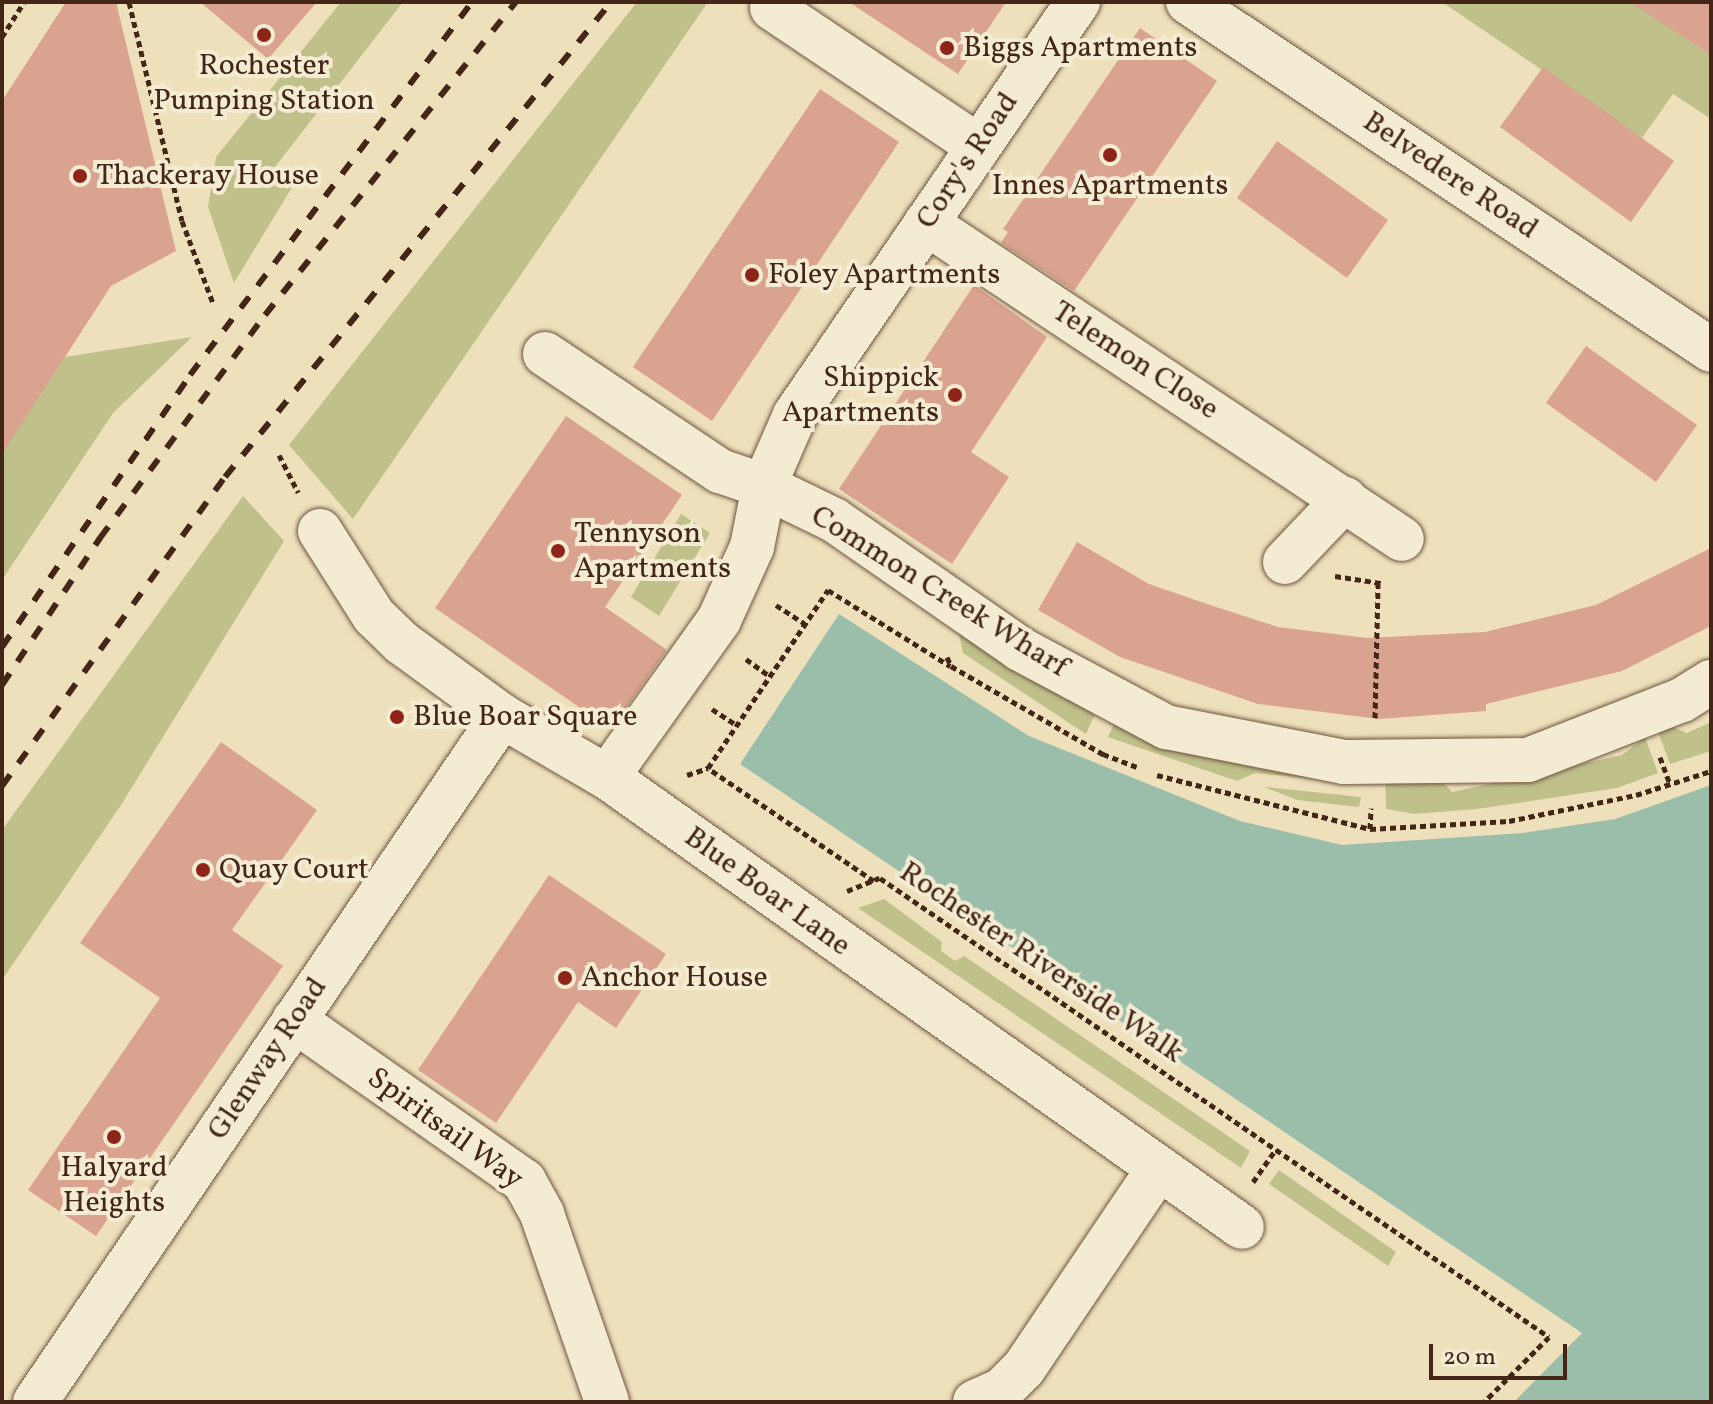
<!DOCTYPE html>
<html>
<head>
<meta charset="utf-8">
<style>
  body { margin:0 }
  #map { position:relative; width:1713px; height:1404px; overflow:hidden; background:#eee0bb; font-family:Vollkorn,serif }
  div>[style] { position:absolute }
  .green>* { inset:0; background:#c0c08b }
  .water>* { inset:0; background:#9bbeaa }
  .building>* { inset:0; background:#d9a38f }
  .path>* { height:5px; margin-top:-2.5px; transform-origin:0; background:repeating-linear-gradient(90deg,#432618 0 6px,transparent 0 10px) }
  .roads { filter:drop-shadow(0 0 2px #6e5441) drop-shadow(0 0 2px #6e5441) }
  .street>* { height:44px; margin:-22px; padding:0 22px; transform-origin:22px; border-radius:22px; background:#f4ebd3 }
  .rail>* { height:6px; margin-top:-3px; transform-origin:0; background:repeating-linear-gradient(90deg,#432618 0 14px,transparent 0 28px) }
  .dots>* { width:22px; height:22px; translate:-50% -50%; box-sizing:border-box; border:4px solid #f4ebd3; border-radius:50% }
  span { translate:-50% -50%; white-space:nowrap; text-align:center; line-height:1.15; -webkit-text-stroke:8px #f4ebd3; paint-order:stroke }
  .poi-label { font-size:30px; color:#432618 }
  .left { translate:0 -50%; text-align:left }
  .right { translate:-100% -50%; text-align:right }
  .street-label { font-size:30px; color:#432618 }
  .frame { position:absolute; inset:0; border:4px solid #432618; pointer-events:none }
  .scale { position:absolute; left:1429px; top:1344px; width:138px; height:36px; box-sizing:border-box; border:4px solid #432618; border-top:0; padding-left:10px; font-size:24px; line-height:28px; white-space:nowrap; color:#432618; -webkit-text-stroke:6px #f4ebd3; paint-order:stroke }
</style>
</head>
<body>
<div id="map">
  <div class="green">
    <i style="clip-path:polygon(341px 2px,403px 2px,275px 167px,294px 184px,234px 283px,208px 207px,216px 157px)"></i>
    <i style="clip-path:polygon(637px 2px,708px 2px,353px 519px,289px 445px)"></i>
    <i style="clip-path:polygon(1442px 2px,1632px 2px,1711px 55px,1711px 119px,1673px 94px,1642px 138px)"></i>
    <i style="clip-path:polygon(192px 337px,113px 413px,2px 580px,2px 452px,65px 357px)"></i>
    <i style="clip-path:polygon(243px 496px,284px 541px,121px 805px,2px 980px,2px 830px)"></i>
    <i style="clip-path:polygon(681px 514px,710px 533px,659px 616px,631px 597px)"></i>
    <i style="clip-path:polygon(958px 628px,1095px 714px,1086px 734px,963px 653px)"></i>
    <i style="clip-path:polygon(1118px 716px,1190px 750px,1257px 768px,1357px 777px,1362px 784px,1255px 773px,1237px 781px,1108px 737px)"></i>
    <i style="clip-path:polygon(1711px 722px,1711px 751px,1670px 764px,1658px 732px,1673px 727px,1687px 733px)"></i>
    <i style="clip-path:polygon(1645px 737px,1658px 773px,1617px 788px,1477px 809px,1414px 814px,1386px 809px,1385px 775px,1434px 773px,1452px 792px,1622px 755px)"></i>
    <i style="clip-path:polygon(1264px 787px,1361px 797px,1359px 807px,1297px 800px)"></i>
    <i style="clip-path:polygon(884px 899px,942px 942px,941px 951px,955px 961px,964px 956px,1250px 1151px,1241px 1168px,858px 908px)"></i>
    <i style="clip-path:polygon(1279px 1170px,1396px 1252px,1388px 1266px,1269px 1184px)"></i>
  </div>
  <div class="water">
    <i style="clip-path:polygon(839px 614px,1029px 736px,1240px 821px,1342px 845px,1523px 833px,1615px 819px,1711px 785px,1711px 1402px,1514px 1402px,1582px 1333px,740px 764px)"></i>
  </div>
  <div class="building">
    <i style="clip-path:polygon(66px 2px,116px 2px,176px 251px,111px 286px,2px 454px,2px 101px)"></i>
    <i style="clip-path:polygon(200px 2px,317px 2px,268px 59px)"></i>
    <i style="clip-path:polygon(849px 2px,1006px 2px,958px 74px)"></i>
    <i style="clip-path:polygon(1630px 2px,1711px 2px,1711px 55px)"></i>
    <i style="clip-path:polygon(1140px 28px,1217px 81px,1074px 291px,1001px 243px,1008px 232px,1003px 229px)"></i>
    <i style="clip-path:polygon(1543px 67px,1674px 161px,1631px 222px,1500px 127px)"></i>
    <i style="clip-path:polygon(820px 89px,899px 142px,712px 421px,633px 367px)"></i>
    <i style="clip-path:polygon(1277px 141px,1388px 220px,1347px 278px,1237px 198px)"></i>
    <i style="clip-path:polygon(974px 285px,1047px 337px,971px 452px,1009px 477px,952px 564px,839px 489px)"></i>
    <i style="clip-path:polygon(1586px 346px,1697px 425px,1656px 482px,1546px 403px)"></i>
    <i style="clip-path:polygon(566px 416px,682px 495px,605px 607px,667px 650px,611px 729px,435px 608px)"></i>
    <i style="clip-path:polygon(1077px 542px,1149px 584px,1213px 606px,1278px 627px,1367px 638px,1485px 632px,1596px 605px,1711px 548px,1711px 626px,1622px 671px,1486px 704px,1486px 711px,1379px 719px,1258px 704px,1120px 657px,1038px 610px)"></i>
    <i style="clip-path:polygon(221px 742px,317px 810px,232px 930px,283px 966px,96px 1236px,28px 1190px,160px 998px,80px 943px)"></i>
    <i style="clip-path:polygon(549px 875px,666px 954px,616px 1028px,578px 1002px,496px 1123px,418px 1070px)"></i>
  </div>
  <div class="path">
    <i style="left:129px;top:2px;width:225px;rotate:76.4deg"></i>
    <i style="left:182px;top:221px;width:88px;rotate:69.3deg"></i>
    <i style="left:2px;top:37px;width:41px;rotate:-57.8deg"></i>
    <i style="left:279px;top:455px;width:42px;rotate:62.8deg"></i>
    <i style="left:1335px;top:576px;width:47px;rotate:8.7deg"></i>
    <i style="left:776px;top:605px;width:33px;rotate:33deg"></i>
    <i style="left:947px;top:657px;width:10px;rotate:66deg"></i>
    <i style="left:951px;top:666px;width:176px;rotate:30.1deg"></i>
    <i style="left:1103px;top:754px;width:36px;rotate:21deg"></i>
    <i style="left:746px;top:659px;width:29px;rotate:36deg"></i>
    <i style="left:712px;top:709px;width:30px;rotate:33deg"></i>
    <i style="left:1375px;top:718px;width:135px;rotate:-88.7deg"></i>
    <i style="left:1660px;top:757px;width:29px;rotate:70deg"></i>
    <i style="left:687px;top:775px;width:22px;rotate:-18deg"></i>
    <i style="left:1157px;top:775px;width:220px;rotate:14.2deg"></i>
    <i style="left:1370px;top:829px;width:139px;rotate:-3.3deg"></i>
    <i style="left:1509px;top:821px;width:130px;rotate:-11.6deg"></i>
    <i style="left:1636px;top:795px;width:79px;rotate:-17.7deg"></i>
    <i style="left:1370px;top:829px;width:21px;rotate:-87deg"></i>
    <i style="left:874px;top:881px;width:201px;rotate:-145.8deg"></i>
    <i style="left:708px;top:768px;width:215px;rotate:-56deg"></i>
    <i style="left:828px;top:590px;width:144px;rotate:31.9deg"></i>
    <i style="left:847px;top:891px;width:35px;rotate:-22deg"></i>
    <i style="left:880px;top:878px;width:811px;rotate:34.45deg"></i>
    <i style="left:1549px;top:1337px;width:92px;rotate:135deg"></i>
    <i style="left:1253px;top:1182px;width:39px;rotate:-55deg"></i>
  </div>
  <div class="roads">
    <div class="street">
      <i style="left:1188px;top:2px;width:628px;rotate:33.64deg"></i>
      <i style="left:772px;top:8px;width:248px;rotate:33.8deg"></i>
      <i style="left:926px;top:223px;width:571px;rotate:33.58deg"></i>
      <i style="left:545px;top:354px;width:211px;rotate:33.8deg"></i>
      <i style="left:720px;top:471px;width:46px;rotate:18.8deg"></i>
      <i style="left:764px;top:486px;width:78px;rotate:25.9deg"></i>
      <i style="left:834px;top:520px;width:226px;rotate:34.7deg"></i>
      <i style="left:1020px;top:649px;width:166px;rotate:28.1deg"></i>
      <i style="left:1166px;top:727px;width:181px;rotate:11.1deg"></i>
      <i style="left:1344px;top:762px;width:184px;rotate:-0.6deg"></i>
      <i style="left:1528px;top:760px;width:165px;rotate:-21.3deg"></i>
      <i style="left:1682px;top:700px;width:34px;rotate:-32deg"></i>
      <i style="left:320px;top:531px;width:101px;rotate:57.6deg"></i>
      <i style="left:374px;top:616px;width:39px;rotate:44deg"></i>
      <i style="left:402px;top:643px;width:124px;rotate:36.1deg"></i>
      <i style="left:502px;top:716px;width:121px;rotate:30.2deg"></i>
      <i style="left:607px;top:777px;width:778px;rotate:35.32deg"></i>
      <i style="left:1285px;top:562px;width:87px;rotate:-46.4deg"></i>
      <i style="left:607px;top:777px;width:193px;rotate:-54.5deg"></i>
      <i style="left:719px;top:620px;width:80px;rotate:-65.7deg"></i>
      <i style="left:752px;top:547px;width:62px;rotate:-78.9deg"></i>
      <i style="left:764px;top:486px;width:77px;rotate:-66.4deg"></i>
      <i style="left:795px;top:415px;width:501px;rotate:-55.58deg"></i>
      <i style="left:294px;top:1020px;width:281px;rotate:35deg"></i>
      <i style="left:524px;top:1181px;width:38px;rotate:61deg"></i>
      <i style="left:542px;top:1214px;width:199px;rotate:70.9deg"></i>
      <i style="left:35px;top:1402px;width:830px;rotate:-55.75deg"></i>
      <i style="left:975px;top:1402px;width:30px;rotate:-24deg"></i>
      <i style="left:1002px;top:1390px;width:31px;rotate:-45deg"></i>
      <i style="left:1024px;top:1368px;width:238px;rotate:-56deg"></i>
    </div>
  </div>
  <div class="rail">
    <i style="left:2px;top:647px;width:331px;rotate:-55.3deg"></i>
    <i style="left:190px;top:375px;width:468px;rotate:-52.9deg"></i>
    <i style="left:2px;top:685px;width:177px;rotate:-56.3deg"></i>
    <i style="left:100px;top:538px;width:277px;rotate:-53.5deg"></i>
    <i style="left:265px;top:315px;width:401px;rotate:-51.3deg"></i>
    <i style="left:2px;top:786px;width:381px;rotate:-54.2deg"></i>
    <i style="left:225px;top:477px;width:612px;rotate:-50.9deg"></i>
  </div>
  <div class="dots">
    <i style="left:264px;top:35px;background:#8f2418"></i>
    <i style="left:947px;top:48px;background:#8f2418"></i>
    <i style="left:1110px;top:155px;background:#8f2418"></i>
    <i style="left:80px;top:176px;background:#8f2418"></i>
    <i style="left:752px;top:275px;background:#8f2418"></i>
    <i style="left:955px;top:395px;background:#8f2418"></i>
    <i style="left:558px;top:551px;background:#8f2418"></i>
    <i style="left:397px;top:717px;background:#8f2418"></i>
    <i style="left:203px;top:870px;background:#8f2418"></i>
    <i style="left:565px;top:978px;background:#8f2418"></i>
    <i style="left:114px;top:1137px;background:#8f2418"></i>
  </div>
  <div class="poi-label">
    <span class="left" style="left:963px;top:48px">Biggs Apartments</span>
    <span style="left:264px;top:83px">Rochester<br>Pumping Station</span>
    <span class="left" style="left:96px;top:176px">Thackeray House</span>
    <span style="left:1110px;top:186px">Innes Apartments</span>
    <span class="left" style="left:768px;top:275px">Foley Apartments</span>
    <span class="right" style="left:939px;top:395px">Shippick<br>Apartments</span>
    <span class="left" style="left:574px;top:551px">Tennyson<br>Apartments</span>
    <span class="left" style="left:413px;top:717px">Blue Boar Square</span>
    <span class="left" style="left:219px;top:870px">Quay Court</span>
    <span class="left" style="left:581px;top:978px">Anchor House</span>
    <span style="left:114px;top:1185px">Halyard<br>Heights</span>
  </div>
  <div class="street-label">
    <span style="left:968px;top:161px;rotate:-56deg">Cory's Road</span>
    <span style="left:1450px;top:176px;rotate:34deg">Belvedere Road</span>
    <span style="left:1135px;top:361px;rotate:33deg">Telemon Close</span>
    <span style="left:939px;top:592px;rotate:32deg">Common Creek Wharf</span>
    <span style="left:767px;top:892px;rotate:36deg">Blue Boar Lane</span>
    <span style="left:1041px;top:963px;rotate:34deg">Rochester Riverside Walk</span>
    <span style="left:268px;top:1059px;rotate:-56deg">Glenway Road</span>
    <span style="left:445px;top:1129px;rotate:36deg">Spiritsail Way</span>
  </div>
  <div class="frame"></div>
  <div class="scale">20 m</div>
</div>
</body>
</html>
